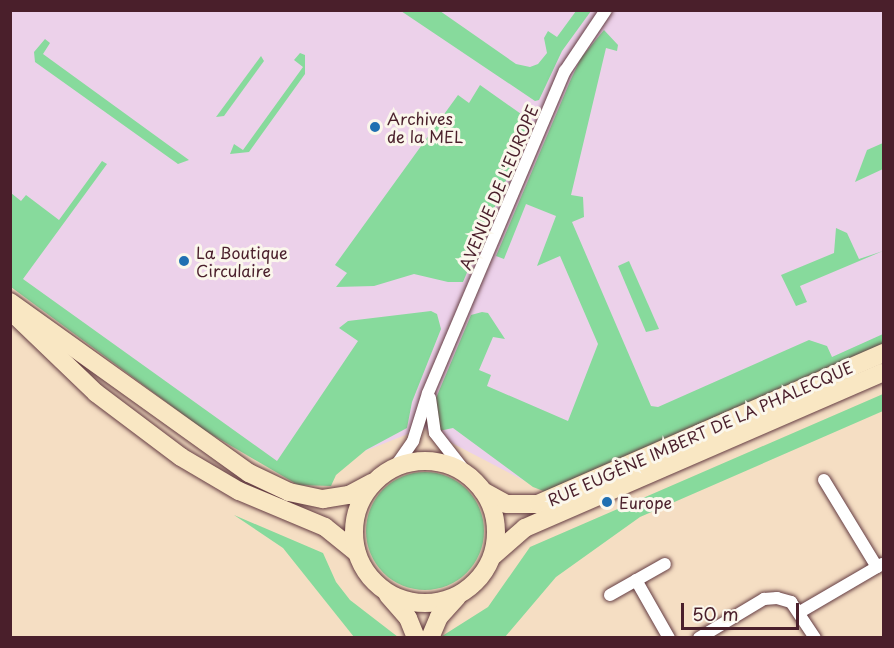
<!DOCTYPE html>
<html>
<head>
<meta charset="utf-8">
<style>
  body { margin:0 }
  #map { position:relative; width:894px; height:648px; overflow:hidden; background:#f5dec3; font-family:"Playpen Sans",sans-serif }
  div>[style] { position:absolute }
  .built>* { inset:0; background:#ecd1ea }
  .green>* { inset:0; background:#87da9c }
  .round { border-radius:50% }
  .roads { filter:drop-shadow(0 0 2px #643c42) drop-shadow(0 0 2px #643c42) }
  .street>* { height:12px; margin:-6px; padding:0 6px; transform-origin:6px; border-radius:6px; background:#fff }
  .secondary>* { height:18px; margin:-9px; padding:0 9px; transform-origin:9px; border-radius:9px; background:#f9e7c3 }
  .secondary>.ring { margin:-9px; padding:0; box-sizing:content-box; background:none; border:18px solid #f9e7c3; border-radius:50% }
  .dots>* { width:16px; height:16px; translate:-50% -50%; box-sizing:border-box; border:3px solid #fbf7ec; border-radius:50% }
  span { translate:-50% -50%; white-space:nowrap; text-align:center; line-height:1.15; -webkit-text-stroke:6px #fbf7ec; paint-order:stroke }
  .poi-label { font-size:16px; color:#4a1f2b }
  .left { translate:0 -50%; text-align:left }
  .street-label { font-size:16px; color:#4a1f2b }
  .frame { position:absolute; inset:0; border:12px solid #4a1f2b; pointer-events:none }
  .scale { position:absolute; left:681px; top:603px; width:118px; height:27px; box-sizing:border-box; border:3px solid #4a1f2b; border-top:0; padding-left:8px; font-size:18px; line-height:21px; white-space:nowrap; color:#4a1f2b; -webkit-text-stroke:4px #fbf7ec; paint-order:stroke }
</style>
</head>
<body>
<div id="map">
  <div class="built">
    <i style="clip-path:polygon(11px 11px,883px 11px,883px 346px,546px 492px,423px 428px,312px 472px,285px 475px,11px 279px)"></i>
  </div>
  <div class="green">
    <i style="clip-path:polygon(401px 11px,440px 11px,516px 64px,530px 67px,538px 64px,547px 53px,544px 38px,548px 31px,557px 37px,576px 11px,591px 11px,562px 51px,539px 100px,535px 101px)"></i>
    <i style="clip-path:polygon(604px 30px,618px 45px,617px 51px,606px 48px,571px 195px,583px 197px,584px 217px,572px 222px,651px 406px,658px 407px,809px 340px,827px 346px,832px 357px,883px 334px,883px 346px,546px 492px,533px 487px,453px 428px,439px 431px,436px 398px,471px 315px,482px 312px,488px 313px,505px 339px,493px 337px,479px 370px,491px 375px,487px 386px,568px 421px,598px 344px,560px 256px,537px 266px,556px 216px,526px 204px,504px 259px,496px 256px,571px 79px,581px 58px)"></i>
    <i style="clip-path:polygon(45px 39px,50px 43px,43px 54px,189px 160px,178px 164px,35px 62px,34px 52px)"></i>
    <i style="clip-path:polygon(300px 53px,305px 55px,305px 74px,249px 152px,230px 154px,234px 144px,243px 150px,303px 67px,294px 60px)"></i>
    <i style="clip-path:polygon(261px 56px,264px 61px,224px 116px,216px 117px)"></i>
    <i style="clip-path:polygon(480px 85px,531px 121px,463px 282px,448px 282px,414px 274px,374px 286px,336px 287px,347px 273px,335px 265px,458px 95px,469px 103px)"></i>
    <i style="clip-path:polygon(883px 143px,883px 169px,855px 182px,867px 150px)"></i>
    <i style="clip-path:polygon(102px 161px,107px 164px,23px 279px,277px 461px,358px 341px,339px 328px,348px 321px,431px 311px,437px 314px,441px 329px,412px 402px,407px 428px,366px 450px,336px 475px,331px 486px,298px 485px,204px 430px,11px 287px,11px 193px,21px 201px,26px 195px,59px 220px)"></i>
    <i style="clip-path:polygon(836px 228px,847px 233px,859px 259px,883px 251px,800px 286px,807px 302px,796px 306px,781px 275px,834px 253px)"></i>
    <i style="clip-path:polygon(629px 261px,659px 329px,646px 332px,618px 266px)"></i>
    <i style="clip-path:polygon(883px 394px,883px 411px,640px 517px,556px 577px,505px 637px,439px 638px,488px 607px,530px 547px)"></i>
    <i class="round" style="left:366px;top:472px;width:118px;height:118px"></i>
    <i style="clip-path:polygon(234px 515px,323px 553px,336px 582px,350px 600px,398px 637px,354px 637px,283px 548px)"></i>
  </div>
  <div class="roads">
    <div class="street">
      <i style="left:430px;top:398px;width:35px;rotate:82deg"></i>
      <i style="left:435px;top:433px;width:52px;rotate:52deg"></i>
      <i style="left:395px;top:467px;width:32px;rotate:-55deg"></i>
      <i style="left:413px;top:441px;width:50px;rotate:-72.6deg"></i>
      <i style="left:428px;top:393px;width:350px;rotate:-67deg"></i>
      <i style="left:565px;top:71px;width:73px;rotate:-56.1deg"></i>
      <i style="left:824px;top:480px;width:102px;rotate:58.7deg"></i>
      <i style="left:636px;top:580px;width:67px;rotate:60.4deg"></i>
      <i style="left:610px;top:595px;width:63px;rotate:-29.4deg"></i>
      <i style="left:800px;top:612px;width:95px;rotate:-30.3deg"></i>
      <i style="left:699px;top:638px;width:76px;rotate:-31deg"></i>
      <i style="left:764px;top:599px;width:13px;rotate:-4deg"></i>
      <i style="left:777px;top:598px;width:15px;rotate:16deg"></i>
      <i style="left:791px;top:602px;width:43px;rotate:56.3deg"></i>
    </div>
    <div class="secondary">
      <i style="left:10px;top:302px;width:294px;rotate:35.6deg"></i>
      <i style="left:249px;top:473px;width:44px;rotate:25.4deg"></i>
      <i style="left:289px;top:492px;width:35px;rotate:12deg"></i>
      <i style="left:323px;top:499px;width:26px;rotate:-9deg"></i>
      <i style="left:349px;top:495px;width:26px;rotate:-28deg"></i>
      <i style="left:18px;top:318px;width:108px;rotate:43.9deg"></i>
      <i style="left:96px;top:393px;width:106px;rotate:37deg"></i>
      <i style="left:181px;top:457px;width:67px;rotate:30.4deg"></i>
      <i style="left:239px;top:491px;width:93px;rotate:22.7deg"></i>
      <i style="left:325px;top:527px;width:41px;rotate:39.1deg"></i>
      <i class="ring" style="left:354px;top:461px;width:124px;height:124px"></i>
      <i style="left:483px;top:491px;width:26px;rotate:29deg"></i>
      <i style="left:506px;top:504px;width:32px"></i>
      <i style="left:538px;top:504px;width:378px;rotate:-23.6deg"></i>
      <i style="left:494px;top:555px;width:41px;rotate:-41.1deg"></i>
      <i style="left:525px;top:528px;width:391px;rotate:-23.5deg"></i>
      <i style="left:388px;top:595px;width:30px;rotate:49deg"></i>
      <i style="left:408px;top:618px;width:22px;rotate:68deg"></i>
      <i style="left:430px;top:638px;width:23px;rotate:-67deg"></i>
      <i style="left:439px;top:617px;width:27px;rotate:-48deg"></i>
    </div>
  </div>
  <div class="dots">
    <i style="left:375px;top:127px;background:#1f6fb2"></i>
    <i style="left:184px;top:261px;background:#1f6fb2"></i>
    <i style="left:607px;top:502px;background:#1f6fb2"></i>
  </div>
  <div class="poi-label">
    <span class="left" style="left:387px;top:127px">Archives<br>de la MEL</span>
    <span class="left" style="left:196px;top:261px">La Boutique<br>Circulaire</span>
    <span class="left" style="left:619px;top:502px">Europe</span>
  </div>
  <div class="street-label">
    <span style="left:498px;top:187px;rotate:-67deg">AVENUE DE L'EUROPE</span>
    <span style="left:700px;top:433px;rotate:-24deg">RUE EUGÈNE IMBERT DE LA PHALECQUE</span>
  </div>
  <div class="frame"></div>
  <div class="scale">50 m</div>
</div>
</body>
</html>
